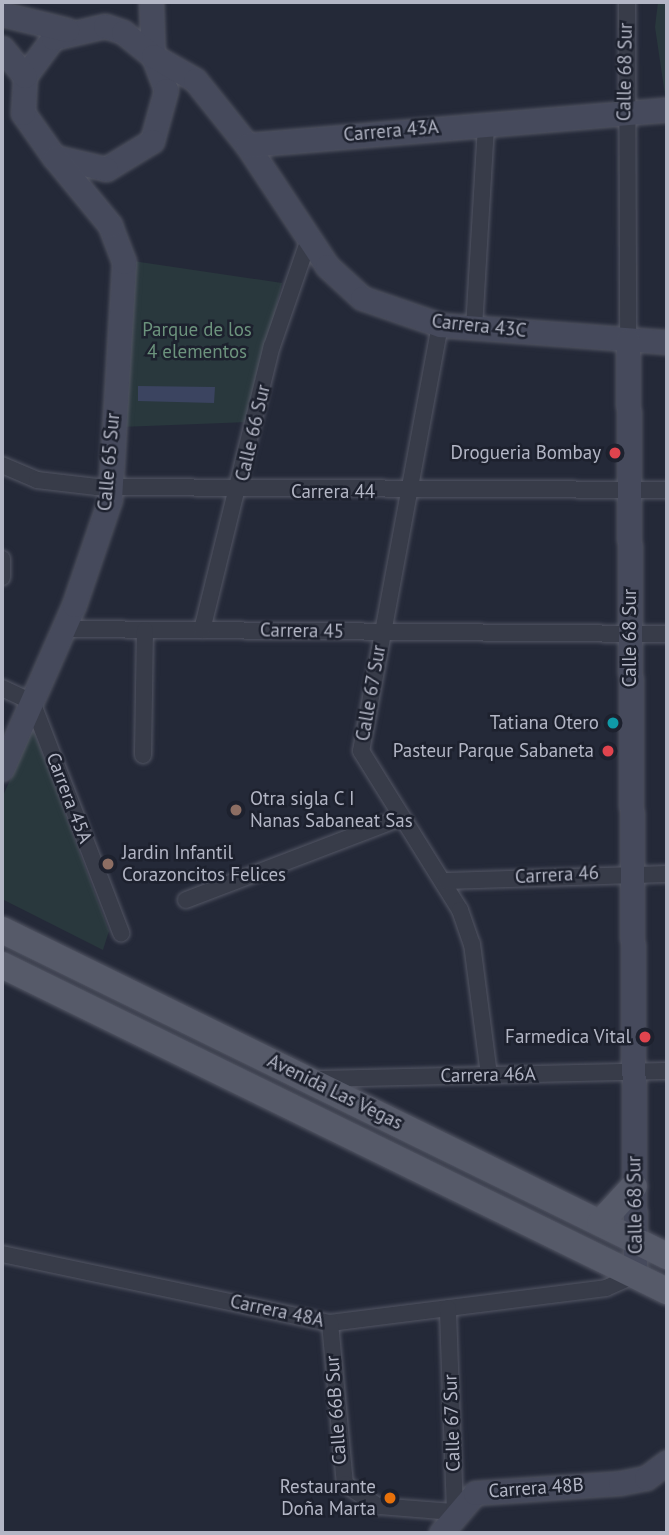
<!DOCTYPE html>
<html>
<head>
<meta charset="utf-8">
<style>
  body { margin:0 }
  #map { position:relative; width:669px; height:1535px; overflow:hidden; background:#242938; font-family:"PT Sans",sans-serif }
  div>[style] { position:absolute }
  .green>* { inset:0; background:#29383d }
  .water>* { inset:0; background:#3b4460 }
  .roads { filter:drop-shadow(0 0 2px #535664) drop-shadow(0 0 2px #535664) }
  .street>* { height:16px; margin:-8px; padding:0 8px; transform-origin:8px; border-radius:8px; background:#383c49 }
  .secondary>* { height:23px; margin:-11.5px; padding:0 11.5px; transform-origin:11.5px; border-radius:11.5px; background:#464a5c }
  .primary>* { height:26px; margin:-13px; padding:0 13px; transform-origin:13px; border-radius:13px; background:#565a69 }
  .dots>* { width:19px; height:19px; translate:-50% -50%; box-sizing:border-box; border:4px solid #1d212e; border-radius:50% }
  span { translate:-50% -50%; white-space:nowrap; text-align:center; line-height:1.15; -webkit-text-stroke:5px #1d212e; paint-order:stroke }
  .street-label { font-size:19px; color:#b3b6c5 }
  .park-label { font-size:19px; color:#6c937d }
  .poi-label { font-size:19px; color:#b3b6c5 }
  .right { translate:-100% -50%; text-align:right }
  .left { translate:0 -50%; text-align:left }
  .frame { position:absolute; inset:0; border:4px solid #b3b6c5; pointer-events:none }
</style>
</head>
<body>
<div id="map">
  <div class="green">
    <i style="clip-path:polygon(658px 2px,667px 2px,665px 95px,655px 27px)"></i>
    <i style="clip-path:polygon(133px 261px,282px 283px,249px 422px,121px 427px)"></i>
    <i style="clip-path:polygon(33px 729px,109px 931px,103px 950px,2px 899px,2px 798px)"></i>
  </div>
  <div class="water">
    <i style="clip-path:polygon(138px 386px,215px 387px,214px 403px,138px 401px)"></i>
  </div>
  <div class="roads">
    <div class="street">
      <i style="left:627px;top:2px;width:338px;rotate:89.8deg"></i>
      <i style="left:440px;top:325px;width:433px;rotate:100.5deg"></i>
      <i style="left:361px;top:751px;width:187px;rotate:58.1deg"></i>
      <i style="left:460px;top:910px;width:36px;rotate:71deg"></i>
      <i style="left:472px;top:944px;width:132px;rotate:82.6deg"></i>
      <i style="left:474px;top:328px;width:204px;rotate:-86.6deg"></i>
      <i style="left:2px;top:465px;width:38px;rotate:23deg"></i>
      <i style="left:37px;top:480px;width:60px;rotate:6.7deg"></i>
      <i style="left:97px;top:487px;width:570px;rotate:0.3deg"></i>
      <i style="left:2px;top:559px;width:18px;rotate:90deg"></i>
      <i style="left:64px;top:629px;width:603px;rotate:0.48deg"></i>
      <i style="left:202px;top:630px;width:292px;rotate:-76.2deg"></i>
      <i style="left:272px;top:346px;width:113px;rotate:-70.9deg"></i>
      <i style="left:2px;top:688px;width:33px;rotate:25deg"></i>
      <i style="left:32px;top:702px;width:248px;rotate:68.9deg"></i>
      <i style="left:143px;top:755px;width:125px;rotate:-89.1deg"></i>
      <i style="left:446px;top:881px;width:221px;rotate:-1.8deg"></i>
      <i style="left:186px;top:900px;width:230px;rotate:-20.9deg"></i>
      <i style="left:316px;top:1079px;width:351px;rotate:-1.3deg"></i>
      <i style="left:2px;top:1254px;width:335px;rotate:11.9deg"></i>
      <i style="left:330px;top:1323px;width:278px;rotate:-7.2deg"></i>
      <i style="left:606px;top:1288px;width:32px;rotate:-24deg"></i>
      <i style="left:330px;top:1323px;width:162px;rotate:84.7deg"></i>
      <i style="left:345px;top:1484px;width:40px;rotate:34deg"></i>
      <i style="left:378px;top:1506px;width:77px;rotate:4.5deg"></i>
      <i style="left:455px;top:1512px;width:204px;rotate:-92deg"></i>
    </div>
    <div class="secondary">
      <i style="left:151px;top:2px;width:54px;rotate:87.9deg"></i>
      <i style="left:153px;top:56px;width:36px;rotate:69deg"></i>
      <i style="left:166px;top:90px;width:53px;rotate:105.4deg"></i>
      <i style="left:152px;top:141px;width:54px;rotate:148.7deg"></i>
      <i style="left:106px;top:169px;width:53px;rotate:-167deg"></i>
      <i style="left:54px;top:157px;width:54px;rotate:-125.2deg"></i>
      <i style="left:23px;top:113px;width:37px;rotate:-87deg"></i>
      <i style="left:25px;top:76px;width:47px;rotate:-53.6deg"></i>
      <i style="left:53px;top:38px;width:53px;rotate:-13deg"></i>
      <i style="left:105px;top:26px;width:19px;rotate:18deg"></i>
      <i style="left:123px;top:32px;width:38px;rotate:39deg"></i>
      <i style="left:153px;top:56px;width:48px;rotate:29.7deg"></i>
      <i style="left:195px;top:80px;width:83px;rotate:51.3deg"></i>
      <i style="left:247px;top:145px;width:145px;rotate:56.5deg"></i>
      <i style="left:327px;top:266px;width:47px;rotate:42.4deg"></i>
      <i style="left:362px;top:298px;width:83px;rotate:19.1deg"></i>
      <i style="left:440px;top:325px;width:228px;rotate:4.3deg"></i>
      <i style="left:2px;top:14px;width:67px;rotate:13.8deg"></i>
      <i style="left:2px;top:48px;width:36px;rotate:51deg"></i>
      <i style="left:247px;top:145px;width:421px;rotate:-4.8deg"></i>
      <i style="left:628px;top:340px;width:935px;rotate:89.57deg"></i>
      <i style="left:2px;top:769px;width:179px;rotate:-66.3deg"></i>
      <i style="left:74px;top:605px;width:112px;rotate:-71.2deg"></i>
      <i style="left:110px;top:499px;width:237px;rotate:-86.6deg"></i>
      <i style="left:124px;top:262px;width:40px;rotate:-111deg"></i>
      <i style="left:110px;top:225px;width:87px;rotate:-129.4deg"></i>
      <i style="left:441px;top:1533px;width:52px;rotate:-49.6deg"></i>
      <i style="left:475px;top:1493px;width:145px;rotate:-3.9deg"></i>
      <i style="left:620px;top:1483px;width:26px;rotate:-11deg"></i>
      <i style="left:646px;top:1478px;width:26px;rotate:-37deg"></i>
    </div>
    <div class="primary">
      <i style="left:2px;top:930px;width:741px;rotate:26.12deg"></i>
      <i style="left:2px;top:965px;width:741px;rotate:26.12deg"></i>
      <i style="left:600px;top:1223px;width:50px;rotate:-47.4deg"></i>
    </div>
  </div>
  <div class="dots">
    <i style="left:615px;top:453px;background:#e0444e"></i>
    <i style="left:613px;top:723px;background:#0f9aa8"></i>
    <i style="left:608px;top:751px;background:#e0444e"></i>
    <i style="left:236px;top:810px;background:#8d6e63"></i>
    <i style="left:108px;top:864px;background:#8d6e63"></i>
    <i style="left:645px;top:1037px;background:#e0444e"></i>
    <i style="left:390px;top:1498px;background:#e8710a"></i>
  </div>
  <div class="street-label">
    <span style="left:625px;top:72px;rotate:-89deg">Calle 68 Sur</span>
    <span style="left:391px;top:131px;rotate:-5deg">Carrera 43A</span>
    <span style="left:479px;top:326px;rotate:6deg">Carrera 43C</span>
    <span style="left:253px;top:433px;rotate:-77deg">Calle 66 Sur</span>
    <span style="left:109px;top:462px;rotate:-85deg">Calle 65 Sur</span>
    <span style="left:333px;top:492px">Carrera 44</span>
    <span style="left:302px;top:631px;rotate:1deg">Carrera 45</span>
    <span style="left:630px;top:638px;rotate:-90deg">Calle 68 Sur</span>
    <span style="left:371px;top:693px;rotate:-80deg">Calle 67 Sur</span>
    <span style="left:69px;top:798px;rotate:69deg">Carrera 45A</span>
    <span style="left:557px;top:875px;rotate:-3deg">Carrera 46</span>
    <span style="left:488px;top:1075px;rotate:-1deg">Carrera 46A</span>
    <span style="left:335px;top:1092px;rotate:26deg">Avenida Las Vegas</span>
    <span style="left:635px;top:1205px;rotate:-91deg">Calle 68 Sur</span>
    <span style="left:277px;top:1311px;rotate:12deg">Carrera 48A</span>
    <span style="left:336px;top:1410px;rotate:-94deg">Calle 66B Sur</span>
    <span style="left:452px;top:1423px;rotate:-92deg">Calle 67 Sur</span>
    <span style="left:536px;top:1488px;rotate:-4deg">Carrera 48B</span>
  </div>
  <div class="park-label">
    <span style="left:197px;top:341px">Parque de los<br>4 elementos</span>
  </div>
  <div class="poi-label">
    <span class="right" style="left:601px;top:453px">Drogueria Bombay</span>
    <span class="right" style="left:599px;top:723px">Tatiana Otero</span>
    <span class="right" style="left:594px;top:751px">Pasteur Parque Sabaneta</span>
    <span class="left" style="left:250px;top:810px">Otra sigla C I<br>Nanas Sabaneat Sas</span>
    <span class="left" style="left:122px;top:864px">Jardin Infantil<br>Corazoncitos Felices</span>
    <span class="right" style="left:631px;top:1037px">Farmedica Vital</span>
    <span class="right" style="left:376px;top:1498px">Restaurante<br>Doña Marta</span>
  </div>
  <div class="frame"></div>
</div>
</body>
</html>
